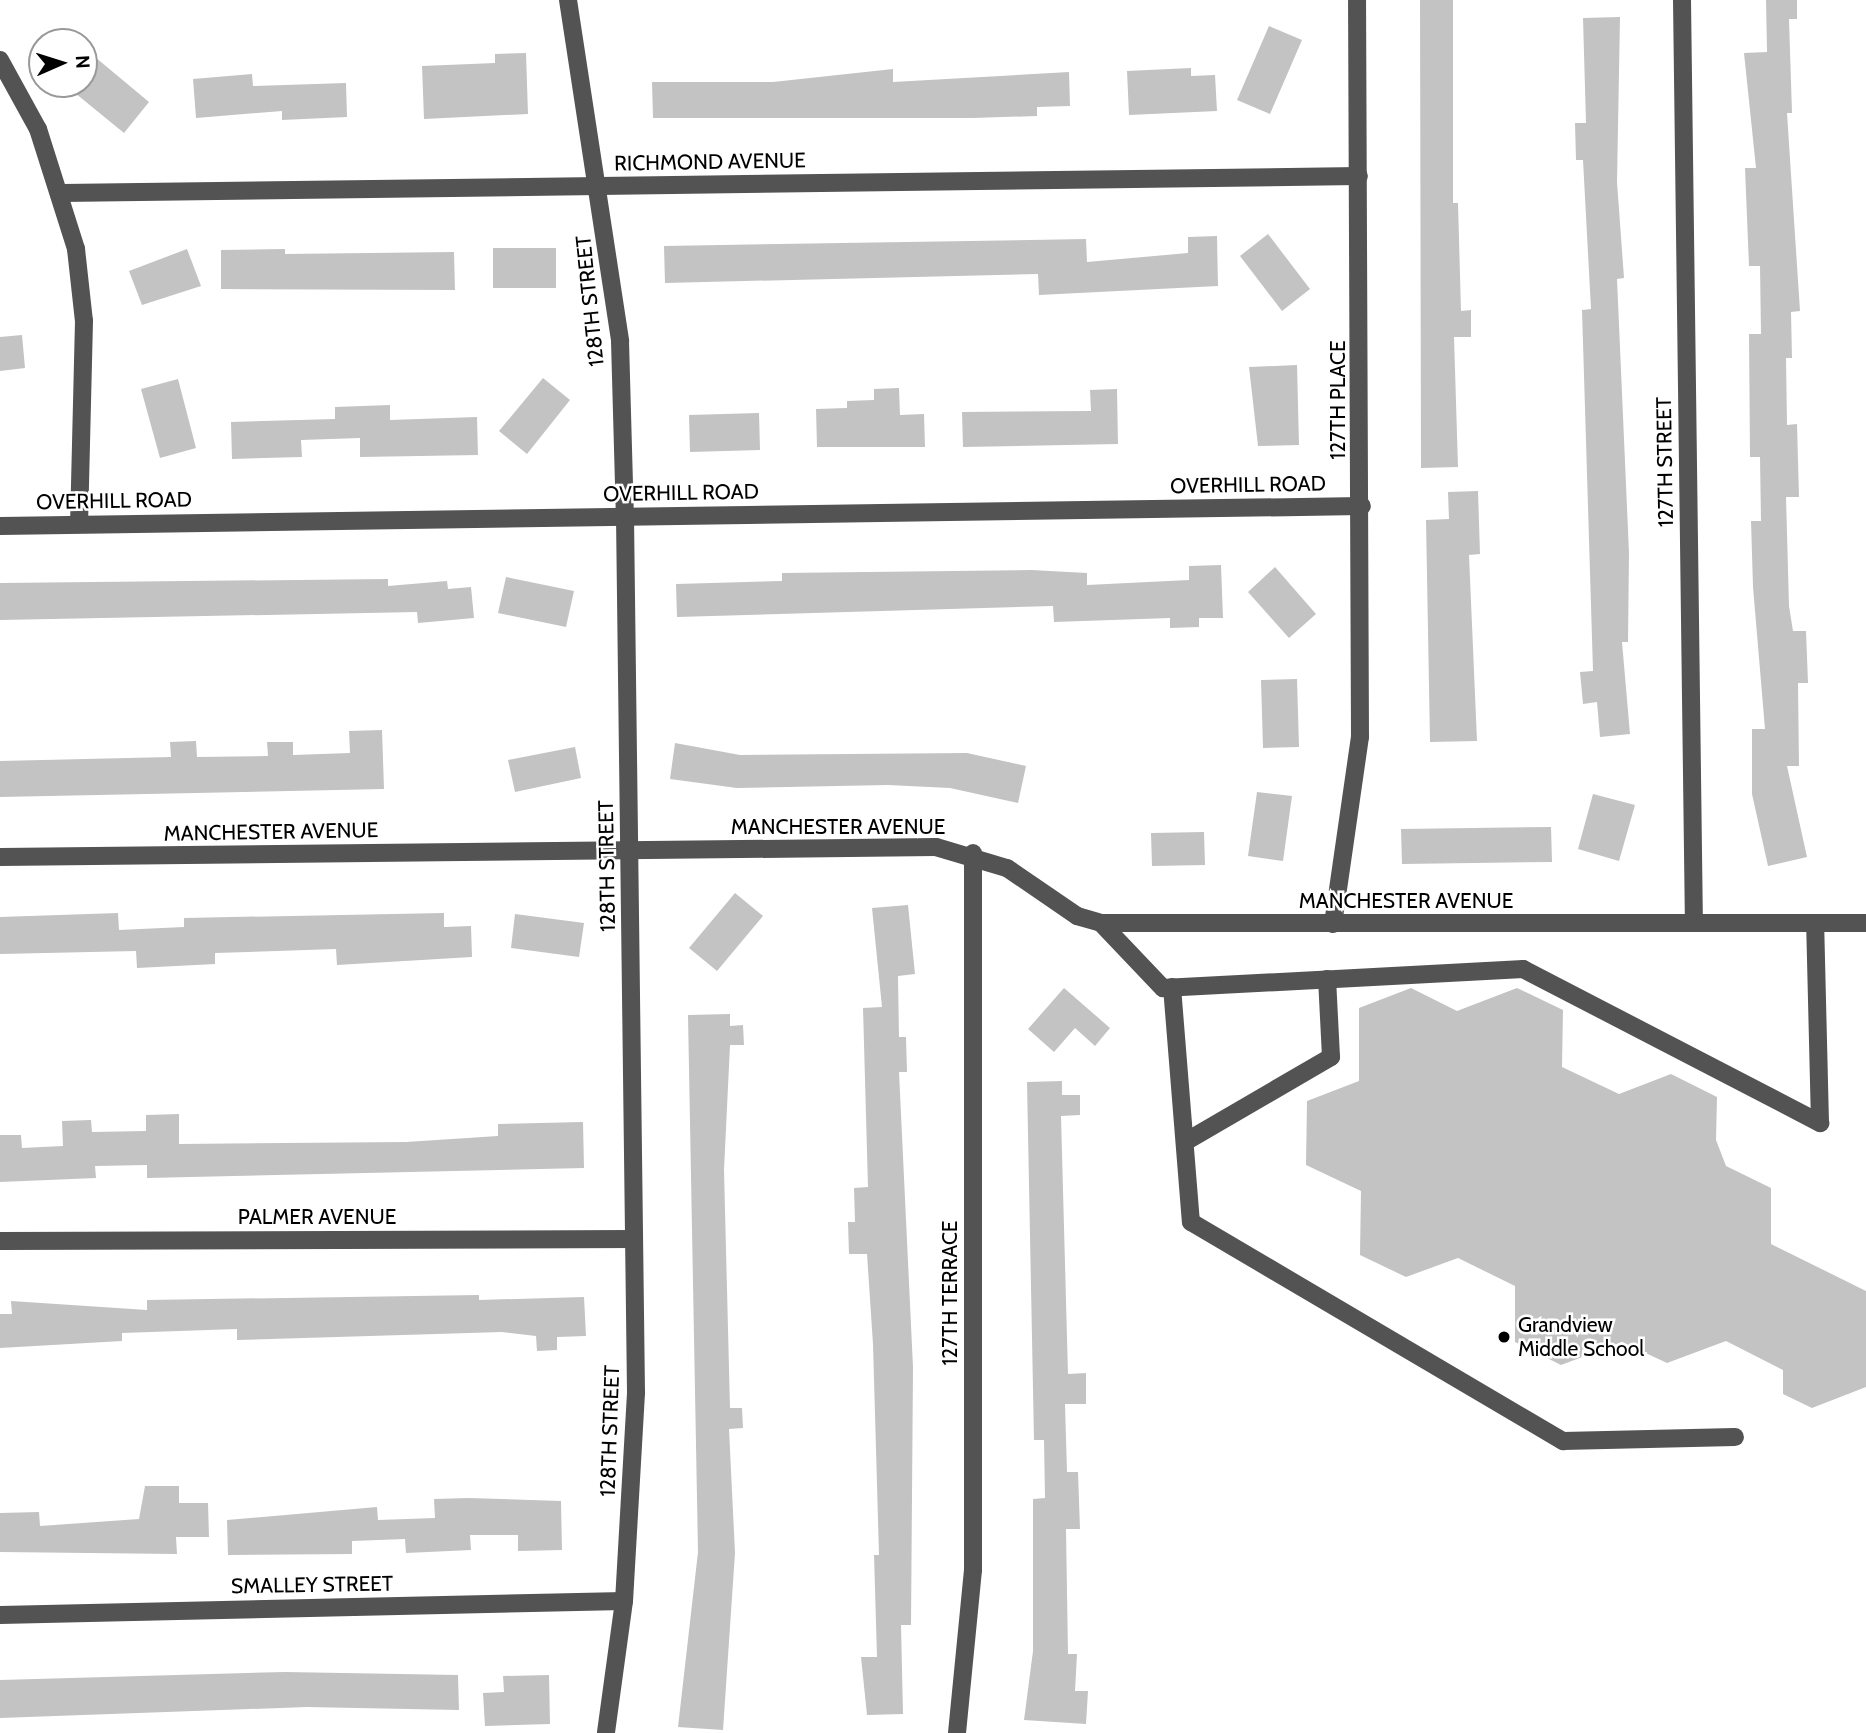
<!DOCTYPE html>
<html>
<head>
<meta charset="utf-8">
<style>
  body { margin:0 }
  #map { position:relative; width:1866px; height:1733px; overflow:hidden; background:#fff; font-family:Cabin,sans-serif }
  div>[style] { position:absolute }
  .building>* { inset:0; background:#c3c3c3 }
  .minor>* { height:18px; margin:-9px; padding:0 9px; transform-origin:9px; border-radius:9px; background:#535353 }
  .dots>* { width:19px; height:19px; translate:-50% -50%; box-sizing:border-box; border:4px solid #fff; border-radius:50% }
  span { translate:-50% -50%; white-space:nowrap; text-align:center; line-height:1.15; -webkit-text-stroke:5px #fff; paint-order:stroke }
  .street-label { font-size:21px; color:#000 }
  .poi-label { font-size:21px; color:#000 }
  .left { translate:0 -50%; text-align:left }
  .north { position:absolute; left:28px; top:28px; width:70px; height:70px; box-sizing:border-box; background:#fff; border:2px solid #999; border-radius:50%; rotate:87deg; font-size:19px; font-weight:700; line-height:28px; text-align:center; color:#000 }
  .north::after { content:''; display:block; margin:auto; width:24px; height:32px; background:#000; clip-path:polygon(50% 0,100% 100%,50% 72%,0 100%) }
</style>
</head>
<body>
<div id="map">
  <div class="building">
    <i style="clip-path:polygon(1420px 0,1453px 0,1453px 203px,1458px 203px,1461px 311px,1471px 310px,1471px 337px,1454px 337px,1458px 467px,1421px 468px)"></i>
    <i style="clip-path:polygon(1766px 0,1797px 0,1797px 19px,1789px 19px,1792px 113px,1787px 113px,1800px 311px,1791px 312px,1792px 358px,1786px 358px,1787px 425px,1797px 424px,1799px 497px,1786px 497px,1789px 606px,1793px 631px,1806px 631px,1808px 683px,1798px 683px,1799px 766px,1787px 766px,1807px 857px,1768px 866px,1752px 794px,1752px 729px,1765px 729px,1753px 587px,1751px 521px,1761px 521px,1760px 457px,1750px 457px,1749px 334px,1761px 334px,1760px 266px,1749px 266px,1745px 168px,1756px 168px,1744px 53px,1767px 52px)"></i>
    <i style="clip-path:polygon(1620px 17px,1617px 182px,1624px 278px,1617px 279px,1629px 553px,1628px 642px,1622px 642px,1630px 734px,1600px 737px,1597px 702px,1583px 704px,1580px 672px,1593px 671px,1582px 310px,1591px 309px,1583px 160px,1576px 160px,1575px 123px,1586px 123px,1583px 18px)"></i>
    <i style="clip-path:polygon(1269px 26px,1302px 40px,1270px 114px,1237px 100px)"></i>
    <i style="clip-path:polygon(526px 53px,528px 114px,424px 119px,422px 66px,495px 63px,495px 54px)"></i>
    <i style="clip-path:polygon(95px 57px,149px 102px,124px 133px,64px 84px,84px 84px,84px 71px)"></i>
    <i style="clip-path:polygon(1191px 68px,1191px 76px,1215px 75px,1217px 111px,1129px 115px,1127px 71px)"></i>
    <i style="clip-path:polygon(893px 69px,893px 82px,1069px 72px,1070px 106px,1037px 107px,1037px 116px,972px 118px,653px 118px,652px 82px,773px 82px)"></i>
    <i style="clip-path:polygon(252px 74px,253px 86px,346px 83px,347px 117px,282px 120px,282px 111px,196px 118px,193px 79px)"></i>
    <i style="clip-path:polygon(1268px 234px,1310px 289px,1282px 311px,1240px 256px)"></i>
    <i style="clip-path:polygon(1217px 236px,1218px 286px,1039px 295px,1038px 274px,665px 283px,664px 246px,1086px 239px,1087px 262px,1188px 253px,1188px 237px)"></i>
    <i style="clip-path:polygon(493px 248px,556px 248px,556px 288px,493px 288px)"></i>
    <i style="clip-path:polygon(187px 249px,201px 286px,142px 305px,129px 271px)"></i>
    <i style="clip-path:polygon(285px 249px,285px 254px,454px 252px,455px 290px,221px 289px,221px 250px)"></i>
    <i style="clip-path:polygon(22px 335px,25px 368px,0 371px,0 337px)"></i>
    <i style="clip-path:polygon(1297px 365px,1299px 445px,1258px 446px,1249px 367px)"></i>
    <i style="clip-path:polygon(543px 378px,570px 400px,527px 454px,499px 431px)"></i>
    <i style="clip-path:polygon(178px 379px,196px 448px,160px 458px,141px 389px)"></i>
    <i style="clip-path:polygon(899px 388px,900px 415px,924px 414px,925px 447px,817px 447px,816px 409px,847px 408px,847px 401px,874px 400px,874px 389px)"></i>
    <i style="clip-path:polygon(1117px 389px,1118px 444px,963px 447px,962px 412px,1091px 411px,1090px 390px)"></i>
    <i style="clip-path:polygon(390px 405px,390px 420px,477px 417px,478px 455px,360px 457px,360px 438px,301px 440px,302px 457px,232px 459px,231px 422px,335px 419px,335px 407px)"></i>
    <i style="clip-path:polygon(759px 413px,760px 450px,690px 452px,689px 415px)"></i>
    <i style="clip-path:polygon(1478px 491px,1480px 554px,1469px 555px,1477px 741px,1430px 742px,1426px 520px,1449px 519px,1448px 492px)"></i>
    <i style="clip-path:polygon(1221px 565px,1223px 618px,1199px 618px,1199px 627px,1170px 628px,1170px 618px,1054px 622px,1053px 606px,677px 617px,676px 584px,782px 581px,782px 573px,1031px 570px,1087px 573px,1087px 585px,1189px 580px,1189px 566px)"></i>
    <i style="clip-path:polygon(1275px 567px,1316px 614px,1289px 638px,1248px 592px)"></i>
    <i style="clip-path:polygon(506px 577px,574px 591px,566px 627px,498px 613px)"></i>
    <i style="clip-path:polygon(388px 579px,388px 586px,447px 581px,448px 589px,471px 587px,474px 618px,418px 623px,417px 612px,0 620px,0 583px)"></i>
    <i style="clip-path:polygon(1297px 679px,1299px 747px,1263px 748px,1261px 680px)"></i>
    <i style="clip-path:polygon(382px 730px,384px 789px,0 797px,0 761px,171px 757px,170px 742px,196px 741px,197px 757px,268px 756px,267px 742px,293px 742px,293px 755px,350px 753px,349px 731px)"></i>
    <i style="clip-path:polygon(675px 743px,740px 755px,967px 753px,1026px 766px,1018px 803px,950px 788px,888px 785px,737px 788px,670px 779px)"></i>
    <i style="clip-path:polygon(575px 747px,581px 778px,515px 792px,508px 760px)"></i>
    <i style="clip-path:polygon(1257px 792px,1292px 796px,1283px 861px,1248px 856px)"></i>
    <i style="clip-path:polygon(1593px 794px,1635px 805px,1619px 861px,1578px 849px)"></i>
    <i style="clip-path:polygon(1551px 827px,1552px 862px,1402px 864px,1401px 829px)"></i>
    <i style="clip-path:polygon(1204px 832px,1205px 865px,1152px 866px,1151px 833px)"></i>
    <i style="clip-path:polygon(735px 893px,763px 916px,717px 971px,689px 948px)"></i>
    <i style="clip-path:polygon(908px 905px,915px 974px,898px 976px,899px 1037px,906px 1037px,907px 1072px,899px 1072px,913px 1367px,911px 1625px,901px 1625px,903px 1714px,867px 1715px,861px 1657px,877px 1657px,874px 1555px,879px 1555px,873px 1344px,867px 1254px,849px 1254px,848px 1222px,855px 1222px,854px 1188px,868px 1187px,863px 1008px,882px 1007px,872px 908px)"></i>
    <i style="clip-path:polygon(118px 913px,119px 930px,184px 927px,184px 918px,444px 913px,444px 927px,471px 926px,472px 957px,337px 965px,336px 949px,215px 953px,215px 964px,137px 968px,136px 951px,0 954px,0 917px)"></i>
    <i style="clip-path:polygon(515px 914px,584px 923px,579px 957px,511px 948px)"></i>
    <i style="clip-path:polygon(1064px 988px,1110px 1028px,1095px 1046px,1075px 1028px,1054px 1052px,1028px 1029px)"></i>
    <i style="clip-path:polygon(1411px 988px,1457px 1011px,1517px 988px,1563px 1010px,1562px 1067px,1619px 1094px,1671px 1074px,1717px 1097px,1716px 1140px,1726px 1166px,1771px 1188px,1771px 1244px,1866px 1291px,1866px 1387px,1812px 1408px,1783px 1394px,1783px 1370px,1726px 1341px,1667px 1363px,1622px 1342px,1561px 1365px,1515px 1342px,1515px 1286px,1458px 1258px,1406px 1277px,1360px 1255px,1361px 1191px,1306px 1165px,1307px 1101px,1359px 1081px,1359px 1008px)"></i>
    <i style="clip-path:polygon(730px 1014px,730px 1026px,743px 1025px,744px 1045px,730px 1045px,724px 1170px,730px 1408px,742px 1408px,743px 1428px,729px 1429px,735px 1553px,723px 1730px,678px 1727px,698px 1552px,688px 1015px)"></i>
    <i style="clip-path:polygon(1062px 1081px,1062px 1095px,1080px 1095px,1080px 1115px,1061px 1116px,1068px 1374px,1086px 1373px,1086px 1404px,1065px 1404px,1067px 1472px,1078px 1472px,1080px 1529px,1066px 1529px,1068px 1654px,1077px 1654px,1075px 1691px,1088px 1691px,1086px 1724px,1024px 1720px,1033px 1651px,1033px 1499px,1045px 1498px,1044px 1440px,1034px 1440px,1027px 1082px)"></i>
    <i style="clip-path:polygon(179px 1114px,179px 1144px,406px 1142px,498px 1136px,498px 1124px,583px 1122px,584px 1168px,147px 1178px,147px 1165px,95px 1166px,96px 1178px,0 1182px,0 1135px,21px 1135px,22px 1148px,63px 1146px,62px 1121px,91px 1120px,92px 1132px,146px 1131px,146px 1115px)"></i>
    <i style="clip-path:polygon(479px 1295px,479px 1300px,584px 1297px,586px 1336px,557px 1337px,557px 1350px,537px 1351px,536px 1336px,502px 1332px,237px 1340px,237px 1329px,122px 1333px,122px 1341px,0 1348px,0 1314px,12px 1314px,11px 1301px,147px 1310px,147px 1300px)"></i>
    <i style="clip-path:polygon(145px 1486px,179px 1486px,179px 1503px,208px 1503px,209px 1537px,176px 1537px,177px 1554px,0 1552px,0 1513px,39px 1512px,40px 1526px,139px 1519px)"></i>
    <i style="clip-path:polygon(469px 1498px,561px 1501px,562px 1550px,518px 1551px,518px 1535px,470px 1535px,471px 1550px,406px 1553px,405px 1539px,352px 1541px,352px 1554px,228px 1555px,227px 1520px,377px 1507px,378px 1520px,435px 1518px,434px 1499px)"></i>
    <i style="clip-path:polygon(285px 1672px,458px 1675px,459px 1710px,307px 1707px,0 1718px,0 1680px)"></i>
    <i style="clip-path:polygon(549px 1675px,550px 1724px,485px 1726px,483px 1693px,504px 1692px,503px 1676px)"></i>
  </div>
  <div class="minor">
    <i style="left:568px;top:0;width:345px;rotate:81.3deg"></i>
    <i style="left:620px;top:341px;width:176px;rotate:88.4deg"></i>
    <i style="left:625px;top:517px;width:876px;rotate:89.28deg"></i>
    <i style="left:636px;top:1393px;width:208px;rotate:93.3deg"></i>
    <i style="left:624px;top:1601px;width:133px;rotate:97.8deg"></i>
    <i style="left:1682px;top:0;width:923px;rotate:89.26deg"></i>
    <i style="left:0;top:60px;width:79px;rotate:61.2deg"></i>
    <i style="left:38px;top:129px;width:126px;rotate:72.4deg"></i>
    <i style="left:76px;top:249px;width:72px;rotate:83.7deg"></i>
    <i style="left:84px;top:321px;width:203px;rotate:91.4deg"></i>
    <i style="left:62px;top:193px;width:1297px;rotate:-0.75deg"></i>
    <i style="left:0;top:526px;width:1362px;rotate:-0.84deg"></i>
    <i style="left:0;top:857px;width:936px;rotate:-0.61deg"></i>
    <i style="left:936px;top:847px;width:74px;rotate:16.5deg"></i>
    <i style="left:1007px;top:868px;width:85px;rotate:34.4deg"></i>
    <i style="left:1077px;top:916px;width:25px;rotate:16deg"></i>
    <i style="left:1101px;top:923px;width:765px"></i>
    <i style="left:1101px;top:923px;width:90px;rotate:46.4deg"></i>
    <i style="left:1163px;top:988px;width:361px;rotate:-3deg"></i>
    <i style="left:1523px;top:969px;width:335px;rotate:27.4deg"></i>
    <i style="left:1820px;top:1123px;width:200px;rotate:-91.4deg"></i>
    <i style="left:1333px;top:924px;width:189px;rotate:-81.8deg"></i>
    <i style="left:1360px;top:737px;width:737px;rotate:-90.23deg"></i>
    <i style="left:1172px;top:987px;width:236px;rotate:85.4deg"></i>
    <i style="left:1191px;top:1222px;width:432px;rotate:30.5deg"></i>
    <i style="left:1563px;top:1441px;width:172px;rotate:-1.3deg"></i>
    <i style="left:1185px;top:1142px;width:169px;rotate:-30.2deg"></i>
    <i style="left:1331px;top:1057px;width:78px;rotate:-92.9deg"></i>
    <i style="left:0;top:1241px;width:634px;rotate:-0.18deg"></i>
    <i style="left:0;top:1615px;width:624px;rotate:-1.29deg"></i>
    <i style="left:957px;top:1733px;width:164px;rotate:-84.4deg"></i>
    <i style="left:973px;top:1570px;width:717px;rotate:-90deg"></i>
  </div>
  <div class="dots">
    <i style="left:1504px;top:1337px;background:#000"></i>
  </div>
  <div class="street-label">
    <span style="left:710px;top:162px;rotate:-1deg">RICHMOND AVENUE</span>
    <span style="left:590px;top:301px;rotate:-96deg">128TH STREET</span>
    <span style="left:1338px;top:400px;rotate:-90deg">127TH PLACE</span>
    <span style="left:1665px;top:462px;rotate:-91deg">127TH STREET</span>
    <span style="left:1248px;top:485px;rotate:-1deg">OVERHILL ROAD</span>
    <span style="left:681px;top:493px;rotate:-1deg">OVERHILL ROAD</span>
    <span style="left:114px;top:501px;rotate:-1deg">OVERHILL ROAD</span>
    <span style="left:838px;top:827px">MANCHESTER AVENUE</span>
    <span style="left:271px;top:832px;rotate:-1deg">MANCHESTER AVENUE</span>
    <span style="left:607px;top:866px;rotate:-91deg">128TH STREET</span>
    <span style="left:1406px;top:901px">MANCHESTER AVENUE</span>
    <span style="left:317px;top:1217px">PALMER AVENUE</span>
    <span style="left:950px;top:1293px;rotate:-90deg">127TH TERRACE</span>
    <span style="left:610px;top:1431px;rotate:-88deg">128TH STREET</span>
    <span style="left:312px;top:1585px;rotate:-1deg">SMALLEY STREET</span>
  </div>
  <div class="poi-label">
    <span class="left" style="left:1518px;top:1337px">Grandview<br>Middle School</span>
  </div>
  <div class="north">N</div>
</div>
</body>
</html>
